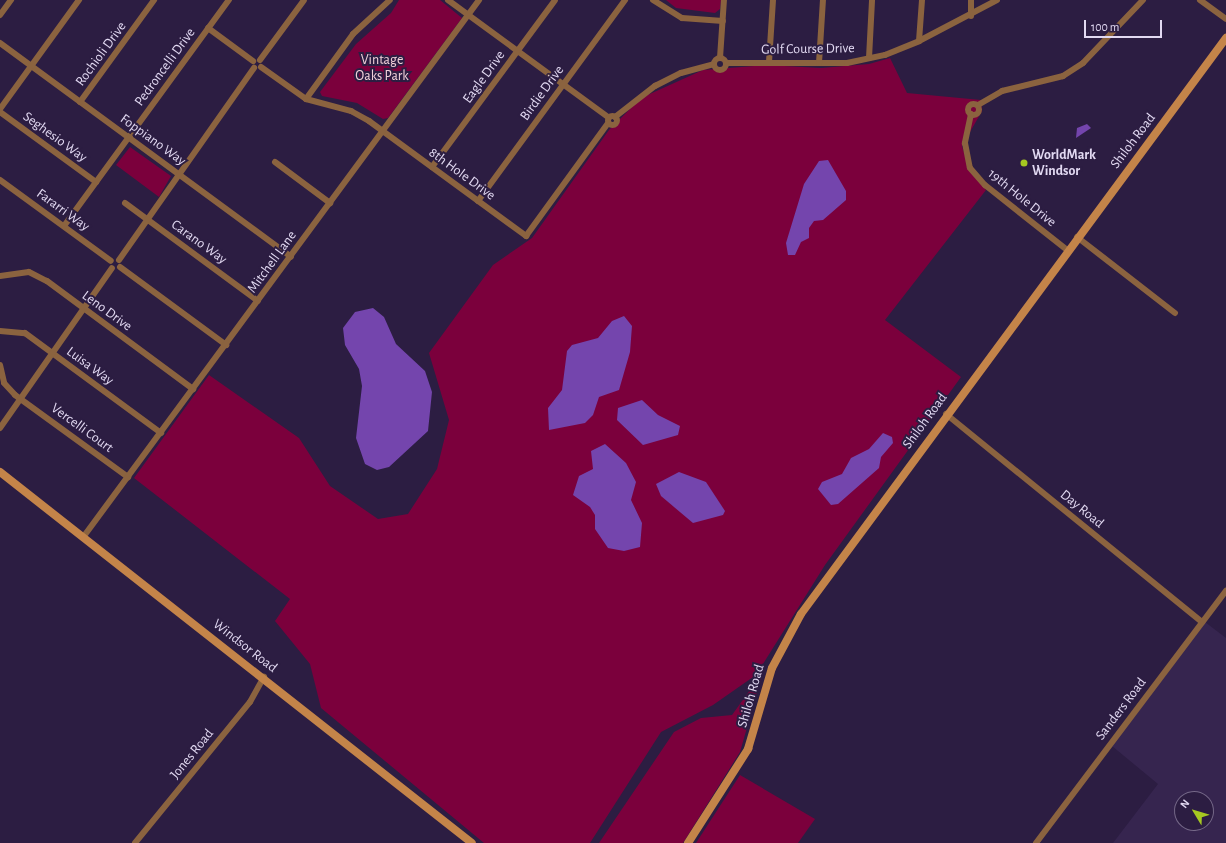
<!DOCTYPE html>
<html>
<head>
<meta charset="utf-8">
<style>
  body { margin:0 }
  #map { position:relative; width:1226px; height:843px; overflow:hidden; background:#2c1d42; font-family:"Alegreya Sans",sans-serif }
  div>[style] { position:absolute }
  .built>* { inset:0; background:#36254f }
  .green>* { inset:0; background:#7b003c }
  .water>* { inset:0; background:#7445ad }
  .street>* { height:6px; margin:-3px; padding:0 3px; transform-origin:3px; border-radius:3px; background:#8b633f }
  .street>.ring { margin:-3px; padding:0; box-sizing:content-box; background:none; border:6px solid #8b633f; border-radius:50% }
  .secondary>* { height:8px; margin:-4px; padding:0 4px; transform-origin:4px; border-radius:4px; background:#c48449 }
  .dots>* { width:11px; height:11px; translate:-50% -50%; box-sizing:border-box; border:2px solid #2c1d42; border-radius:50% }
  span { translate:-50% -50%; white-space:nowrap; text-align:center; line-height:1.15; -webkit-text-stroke:4px #2c1d42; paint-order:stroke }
  .street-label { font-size:14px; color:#e2d9f2 }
  .park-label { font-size:14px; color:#f3d2da }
  .poi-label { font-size:14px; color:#e2d9f2; font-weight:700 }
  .left { translate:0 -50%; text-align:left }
  .north { position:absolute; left:1174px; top:791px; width:40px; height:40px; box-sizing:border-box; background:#2c1d42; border:1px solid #756888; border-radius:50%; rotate:308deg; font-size:11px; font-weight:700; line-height:16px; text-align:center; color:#e2d9f2 }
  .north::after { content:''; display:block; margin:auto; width:14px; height:18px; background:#a6c821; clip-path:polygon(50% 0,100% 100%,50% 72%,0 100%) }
  .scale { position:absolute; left:1084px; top:20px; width:78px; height:18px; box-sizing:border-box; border:2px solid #e2d9f2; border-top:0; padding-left:5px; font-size:12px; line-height:14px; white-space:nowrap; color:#e2d9f2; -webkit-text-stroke:3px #2c1d42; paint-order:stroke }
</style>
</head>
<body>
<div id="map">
  <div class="built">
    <i style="clip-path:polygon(evenodd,1205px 622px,1226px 638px,1226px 843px,1113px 843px,1158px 784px,1112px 746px,1205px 622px,1182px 799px,1206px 799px,1206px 823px,1182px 823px,1182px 799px)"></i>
  </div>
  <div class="green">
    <i style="clip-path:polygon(399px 0,440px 0,462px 18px,388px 118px,383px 119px,357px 103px,322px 96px,320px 92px,356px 44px,391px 13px)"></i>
    <i style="clip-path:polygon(666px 0,721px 0,720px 9px,715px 13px,676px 8px)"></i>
    <i style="clip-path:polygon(890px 58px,907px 93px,981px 100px,982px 111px,962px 146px,969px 169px,986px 190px,885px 320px,961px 377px,825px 565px,756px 675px,713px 705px,661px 732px,590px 843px,484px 843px,321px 708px,310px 664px,275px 621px,290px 599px,134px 478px,209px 375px,299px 438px,330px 486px,378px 519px,408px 514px,437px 469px,449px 420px,429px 353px,493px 265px,532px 238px,609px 130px,641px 98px,703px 70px,766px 65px,821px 68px,869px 64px)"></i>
    <i style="clip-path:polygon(130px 147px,171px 176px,159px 197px,116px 165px)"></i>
    <i style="clip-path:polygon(763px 672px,740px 752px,683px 843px,599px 843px,674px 732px,701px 718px,732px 715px)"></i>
    <i style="clip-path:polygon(740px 775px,815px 819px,798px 843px,696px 843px)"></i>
  </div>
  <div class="water">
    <i style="clip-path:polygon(1087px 124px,1091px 128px,1076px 138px,1077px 128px)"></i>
    <i style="clip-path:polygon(828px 160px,846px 191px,846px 200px,823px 220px,814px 221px,809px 228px,809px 238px,801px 242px,795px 255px,788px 255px,786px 243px,804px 184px,819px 161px)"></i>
    <i style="clip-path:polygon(373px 308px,384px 317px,396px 344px,425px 371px,432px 392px,428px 431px,389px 467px,377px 470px,365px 464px,356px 438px,362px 386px,359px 369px,345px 345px,343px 328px,355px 312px)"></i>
    <i style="clip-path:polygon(624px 316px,632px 326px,630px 352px,619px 390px,599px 397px,593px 415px,585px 423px,549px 430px,548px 408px,562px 390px,567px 351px,572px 345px,598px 338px,612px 321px)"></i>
    <i style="clip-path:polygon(642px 400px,658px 415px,680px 426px,678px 435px,643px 445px,617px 420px,618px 408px)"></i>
    <i style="clip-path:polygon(883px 433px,892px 437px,893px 443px,881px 457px,879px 468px,838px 504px,831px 505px,818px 489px,822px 482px,842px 474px,851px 458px,869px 449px)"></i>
    <i style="clip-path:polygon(605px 444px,626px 463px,636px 482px,631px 500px,642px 523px,640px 547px,624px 551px,608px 548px,595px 529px,595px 515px,590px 507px,573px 495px,579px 476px,593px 469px,591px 451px)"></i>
    <i style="clip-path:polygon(679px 472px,706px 482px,725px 511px,723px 515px,693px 523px,661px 496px,656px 484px)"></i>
  </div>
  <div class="street">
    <i style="left:448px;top:0;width:198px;rotate:36.2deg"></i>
    <i style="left:653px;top:0;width:34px;rotate:32deg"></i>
    <i style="left:682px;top:18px;width:41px;rotate:4.2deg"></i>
    <i style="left:1200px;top:0;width:32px;rotate:36deg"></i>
    <i style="left:0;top:15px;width:19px;rotate:-54deg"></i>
    <i style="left:971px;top:16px;width:16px;rotate:-90deg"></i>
    <i style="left:208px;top:28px;width:56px;rotate:36.3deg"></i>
    <i style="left:919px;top:41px;width:41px;rotate:-85.8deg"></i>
    <i style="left:0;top:43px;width:361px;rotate:36.3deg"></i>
    <i class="ring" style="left:714px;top:58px;width:6px;height:6px"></i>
    <i style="left:720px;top:58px;width:58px;rotate:-86.1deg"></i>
    <i style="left:869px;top:58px;width:58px;rotate:-87deg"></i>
    <i style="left:260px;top:60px;width:74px;rotate:-53.7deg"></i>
    <i style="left:769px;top:62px;width:62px;rotate:-86.3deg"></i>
    <i style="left:726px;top:63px;width:121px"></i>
    <i style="left:847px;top:63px;width:39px;rotate:-12deg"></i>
    <i style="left:885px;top:55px;width:37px;rotate:-22deg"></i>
    <i style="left:919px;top:41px;width:88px;rotate:-27.7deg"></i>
    <i style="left:819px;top:63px;width:63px;rotate:-86.4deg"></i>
    <i style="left:261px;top:67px;width:55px;rotate:35.4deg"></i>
    <i style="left:306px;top:99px;width:47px;rotate:14.9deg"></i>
    <i style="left:351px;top:111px;width:21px;rotate:29deg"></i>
    <i style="left:369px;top:121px;width:195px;rotate:36.2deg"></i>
    <i style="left:526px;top:236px;width:140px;rotate:-54deg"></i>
    <i style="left:306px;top:99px;width:80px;rotate:-54.1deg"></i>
    <i style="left:353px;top:34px;width:50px;rotate:-42.6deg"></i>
    <i style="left:80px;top:102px;width:126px;rotate:-54deg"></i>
    <i class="ring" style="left:967.5px;top:103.5px;width:5px;height:5px"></i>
    <i style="left:978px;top:105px;width:28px;rotate:-30deg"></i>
    <i style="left:1002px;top:91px;width:63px;rotate:-13.8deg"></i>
    <i style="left:1063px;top:76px;width:24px;rotate:-33deg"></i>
    <i style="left:1083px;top:63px;width:87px;rotate:-46.4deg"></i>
    <i style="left:0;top:109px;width:135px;rotate:-54.1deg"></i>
    <i style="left:0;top:112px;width:119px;rotate:36.1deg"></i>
    <i style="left:971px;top:114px;width:30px;rotate:102deg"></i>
    <i style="left:965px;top:143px;width:25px;rotate:79deg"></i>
    <i style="left:970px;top:168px;width:23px;rotate:49deg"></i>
    <i style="left:985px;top:185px;width:105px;rotate:38.4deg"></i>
    <i class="ring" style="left:607.5px;top:115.5px;width:3px;height:3px"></i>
    <i style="left:615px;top:117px;width:51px;rotate:-37.8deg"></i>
    <i style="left:655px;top:86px;width:29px;rotate:-27deg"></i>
    <i style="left:681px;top:73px;width:34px;rotate:-15deg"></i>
    <i style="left:275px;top:162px;width:69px;rotate:36.7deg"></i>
    <i style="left:432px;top:167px;width:207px;rotate:-53.6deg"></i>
    <i style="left:0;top:180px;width:137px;rotate:36.1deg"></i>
    <i style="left:478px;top:201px;width:249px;rotate:-53.8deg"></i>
    <i style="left:125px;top:203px;width:165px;rotate:36.4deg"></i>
    <i style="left:64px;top:226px;width:280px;rotate:-53.9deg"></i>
    <i style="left:1077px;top:237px;width:124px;rotate:37.8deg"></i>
    <i style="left:119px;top:260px;width:235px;rotate:-54.9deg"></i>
    <i style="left:120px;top:267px;width:132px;rotate:36.3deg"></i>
    <i style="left:0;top:276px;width:29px;rotate:-8deg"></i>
    <i style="left:29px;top:272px;width:20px;rotate:27deg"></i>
    <i style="left:47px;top:281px;width:182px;rotate:36.5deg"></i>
    <i style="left:0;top:331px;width:25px;rotate:5deg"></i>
    <i style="left:25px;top:333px;width:169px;rotate:36.3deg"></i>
    <i style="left:0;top:365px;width:18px;rotate:77deg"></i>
    <i style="left:4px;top:383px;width:16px;rotate:47deg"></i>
    <i style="left:15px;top:395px;width:140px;rotate:36deg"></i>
    <i style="left:946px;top:414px;width:330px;rotate:39.1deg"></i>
    <i style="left:0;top:428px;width:195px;rotate:-55deg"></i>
    <i style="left:84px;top:536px;width:666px;rotate:-53.61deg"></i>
    <i style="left:135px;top:843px;width:182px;rotate:-50.8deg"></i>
    <i style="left:250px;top:702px;width:29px;rotate:-61deg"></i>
    <i style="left:1036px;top:843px;width:316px;rotate:-53deg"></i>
  </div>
  <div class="secondary">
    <i style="left:0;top:472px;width:600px;rotate:38.17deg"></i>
    <i style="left:688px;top:843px;width:112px;rotate:-57.4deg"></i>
    <i style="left:748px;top:749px;width:84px;rotate:-73.5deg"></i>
    <i style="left:772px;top:668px;width:61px;rotate:-61.8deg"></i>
    <i style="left:801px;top:614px;width:716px;rotate:-53.58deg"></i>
  </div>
  <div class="dots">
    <i style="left:1024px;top:163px;background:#a6c821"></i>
  </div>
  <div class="street-label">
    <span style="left:808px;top:49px;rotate:-1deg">Golf Course Drive</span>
    <span style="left:101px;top:54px;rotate:-54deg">Rochioli Drive</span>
    <span style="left:165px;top:67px;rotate:-54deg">Pedroncelli Drive</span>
    <span style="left:484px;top:77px;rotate:-54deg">Eagle Drive</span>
    <span style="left:542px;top:93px;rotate:-54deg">Birdie Drive</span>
    <span style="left:55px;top:137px;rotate:36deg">Seghesio Way</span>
    <span style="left:153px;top:140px;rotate:36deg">Foppiano Way</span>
    <span style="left:1133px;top:141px;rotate:-53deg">Shiloh Road</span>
    <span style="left:462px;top:174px;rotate:36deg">8th Hole Drive</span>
    <span style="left:1022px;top:198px;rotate:39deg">19th Hole Drive</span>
    <span style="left:63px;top:210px;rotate:36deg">Fararri Way</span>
    <span style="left:199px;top:242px;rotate:36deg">Carano Way</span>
    <span style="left:272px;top:262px;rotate:-54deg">Mitchell Lane</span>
    <span style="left:107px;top:311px;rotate:36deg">Leno Drive</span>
    <span style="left:90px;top:366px;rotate:36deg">Luisa Way</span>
    <span style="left:925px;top:421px;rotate:-54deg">Shiloh Road</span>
    <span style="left:82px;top:428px;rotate:36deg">Vercelli Court</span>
    <span style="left:1082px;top:509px;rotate:39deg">Day Road</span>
    <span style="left:245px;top:646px;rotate:38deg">Windsor Road</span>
    <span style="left:751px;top:696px;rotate:-74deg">Shiloh Road</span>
    <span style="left:1121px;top:709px;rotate:-53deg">Sanders Road</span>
    <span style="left:192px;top:754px;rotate:-51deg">Jones Road</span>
  </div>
  <div class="park-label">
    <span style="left:382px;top:68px">Vintage<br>Oaks Park</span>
  </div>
  <div class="poi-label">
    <span class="left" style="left:1032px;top:163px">WorldMark<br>Windsor</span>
  </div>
  <div class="north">N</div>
  <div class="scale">100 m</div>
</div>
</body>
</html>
